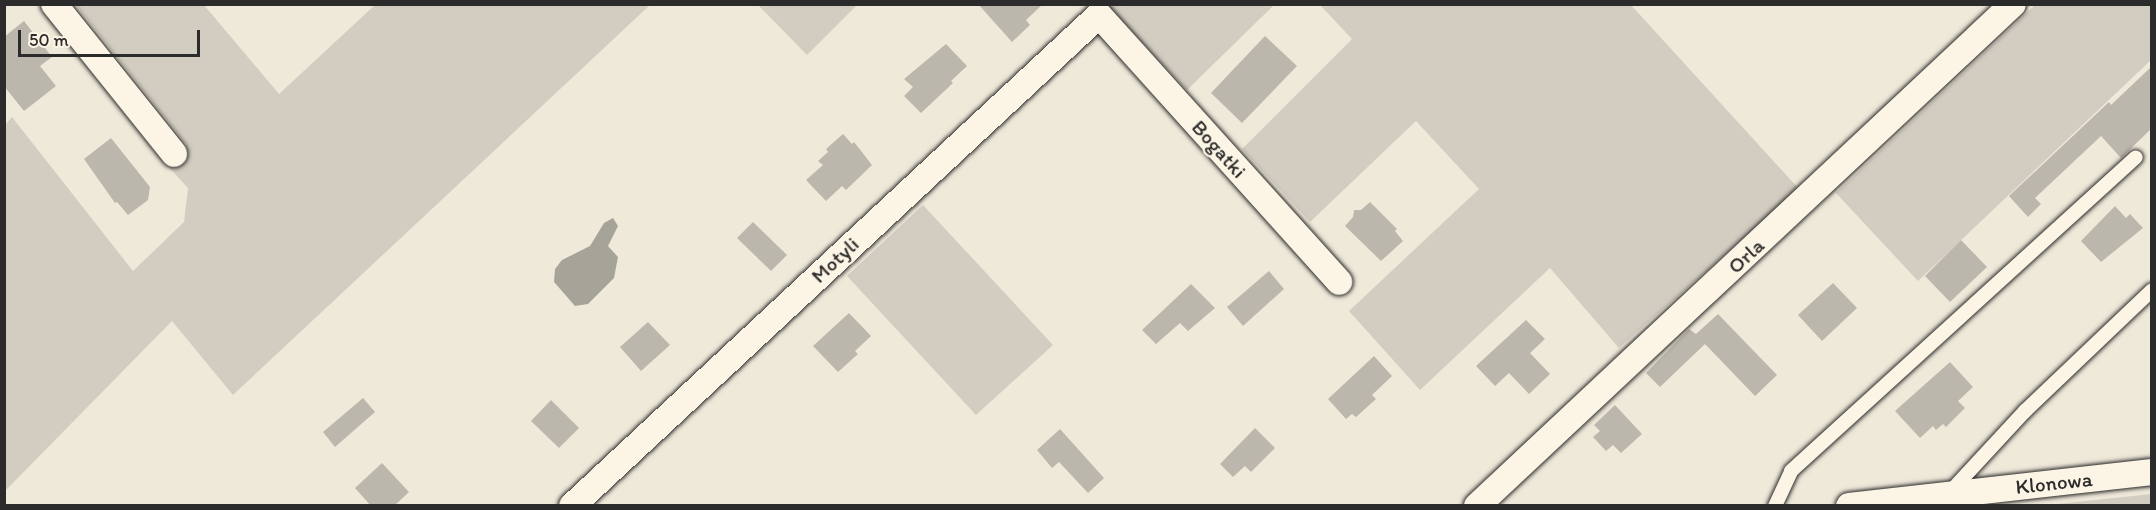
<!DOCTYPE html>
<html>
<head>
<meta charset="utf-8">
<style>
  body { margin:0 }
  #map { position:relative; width:2156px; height:510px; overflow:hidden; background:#efe9da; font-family:Itim,sans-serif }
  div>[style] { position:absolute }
  .green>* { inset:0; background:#d2cdc0 }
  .water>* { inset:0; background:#a6a399 }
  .building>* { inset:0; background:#bcb7ac }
  .roads { filter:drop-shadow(0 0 2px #2b2b2b) drop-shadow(0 0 2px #2b2b2b) }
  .lane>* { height:14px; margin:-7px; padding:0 7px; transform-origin:7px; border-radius:7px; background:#fcf5e5 }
  .street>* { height:26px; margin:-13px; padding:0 13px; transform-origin:13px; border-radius:13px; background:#fcf5e5 }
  span { translate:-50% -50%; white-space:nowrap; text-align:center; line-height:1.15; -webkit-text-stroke:4.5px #fcf5e5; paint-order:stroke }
  .street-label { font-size:21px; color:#2b2b2b }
  .frame { position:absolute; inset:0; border:6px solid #2b2b2b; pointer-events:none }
  .scale { position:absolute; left:18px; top:30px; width:182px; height:27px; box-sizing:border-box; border:3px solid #2b2b2b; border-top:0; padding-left:8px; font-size:18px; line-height:21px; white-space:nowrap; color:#2b2b2b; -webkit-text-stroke:4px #fcf5e5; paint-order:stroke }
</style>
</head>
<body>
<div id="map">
  <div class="green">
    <i style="clip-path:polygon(76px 5px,204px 5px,279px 94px,375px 5px,650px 5px,233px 395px,172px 321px,5px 491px,5px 125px,12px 117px,133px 271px,184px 222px,188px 188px,164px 162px,187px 145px)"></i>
    <i style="clip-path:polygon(758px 5px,857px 5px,807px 55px)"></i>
    <i style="clip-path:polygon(1107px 5px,1274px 5px,1187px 90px)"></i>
    <i style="clip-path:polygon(1320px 5px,1631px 5px,1799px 189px,1619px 348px,1550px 268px,1420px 390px,1349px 311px,1479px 189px,1416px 121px,1310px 222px,1242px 149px,1352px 39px)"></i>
    <i style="clip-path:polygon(2035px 5px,2151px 5px,2151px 60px,1918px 281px,1836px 193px)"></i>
    <i style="clip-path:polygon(923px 205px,1053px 345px,976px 415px,847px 276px)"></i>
    <i style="clip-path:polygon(2151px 494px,2151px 505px,2049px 505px)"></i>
  </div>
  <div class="water">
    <i style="clip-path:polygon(613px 218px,618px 226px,608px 246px,618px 257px,614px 278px,588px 304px,575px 306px,554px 282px,555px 269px,562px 260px,590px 246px,604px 223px)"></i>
  </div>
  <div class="building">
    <i style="clip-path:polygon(978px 4px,1043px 4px,1026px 20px,1030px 25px,1012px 42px)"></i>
    <i style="clip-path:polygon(24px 21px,52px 57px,40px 66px,56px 86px,24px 111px,4px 86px,4px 37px)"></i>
    <i style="clip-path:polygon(1265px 36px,1297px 66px,1242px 123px,1211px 93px)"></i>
    <i style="clip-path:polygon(946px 44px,967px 66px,951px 81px,953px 83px,921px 113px,904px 96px,913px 87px,904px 79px)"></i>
    <i style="clip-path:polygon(2151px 67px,2151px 129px,2121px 158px,2101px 136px,2035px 198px,2041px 204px,2028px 217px,2009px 196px,2109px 102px,2111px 105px)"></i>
    <i style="clip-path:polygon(843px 134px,852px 144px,854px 142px,872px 165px,846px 190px,842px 186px,826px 201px,806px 180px,823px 165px,818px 161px,828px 152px,826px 149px)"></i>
    <i style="clip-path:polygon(111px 138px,150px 187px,148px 200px,128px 215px,117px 202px,115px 203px,84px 159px)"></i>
    <i style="clip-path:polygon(1370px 202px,1397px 229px,1395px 231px,1403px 241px,1381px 261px,1345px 226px,1353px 217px,1354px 210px,1361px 210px)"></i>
    <i style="clip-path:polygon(2115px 206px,2126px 218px,2130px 214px,2143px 228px,2101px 262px,2081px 241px)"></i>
    <i style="clip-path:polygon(753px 222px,787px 255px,771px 271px,737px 238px)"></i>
    <i style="clip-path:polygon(1961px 240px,1987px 267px,1950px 302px,1925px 276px)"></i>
    <i style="clip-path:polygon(1269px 271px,1284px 289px,1243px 326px,1227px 307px)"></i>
    <i style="clip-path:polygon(1833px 283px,1857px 308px,1822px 341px,1798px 315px)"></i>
    <i style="clip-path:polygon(1191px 284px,1215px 308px,1188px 331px,1180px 323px,1156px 344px,1142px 330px)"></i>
    <i style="clip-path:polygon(849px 313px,871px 336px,855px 351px,858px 354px,838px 372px,813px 346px)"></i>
    <i style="clip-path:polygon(1718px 314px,1777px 375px,1755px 396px,1705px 344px,1660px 387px,1646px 373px,1689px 329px,1696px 334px)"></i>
    <i style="clip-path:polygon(1526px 320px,1545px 339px,1530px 353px,1550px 374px,1529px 394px,1509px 373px,1495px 386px,1476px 366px)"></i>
    <i style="clip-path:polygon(648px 322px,670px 345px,641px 371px,620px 347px)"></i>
    <i style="clip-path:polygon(1374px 356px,1392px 376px,1372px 395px,1376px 399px,1356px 417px,1352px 414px,1346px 419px,1328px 399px)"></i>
    <i style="clip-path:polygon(1950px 362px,1973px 387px,1958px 401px,1965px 408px,1946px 427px,1943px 424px,1936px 430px,1933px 426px,1920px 438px,1895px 411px)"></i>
    <i style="clip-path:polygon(363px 398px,375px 412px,335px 447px,323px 432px)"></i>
    <i style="clip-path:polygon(551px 400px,579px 428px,559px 448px,531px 421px)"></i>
    <i style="clip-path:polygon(1615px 405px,1642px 434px,1621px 453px,1613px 445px,1606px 451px,1593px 437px,1600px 431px,1594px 425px)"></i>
    <i style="clip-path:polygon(1255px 428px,1275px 448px,1251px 472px,1245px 466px,1233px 477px,1220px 464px)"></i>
    <i style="clip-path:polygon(1060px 429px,1104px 478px,1088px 493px,1059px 462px,1052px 468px,1037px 450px)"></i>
    <i style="clip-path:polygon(382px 463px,409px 492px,394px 506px,371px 506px,355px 488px)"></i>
  </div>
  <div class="roads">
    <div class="lane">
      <i style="left:1949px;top:493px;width:112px;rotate:-47.2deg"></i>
      <i style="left:2025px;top:411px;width:175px;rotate:-43.6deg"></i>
      <i style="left:1775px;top:506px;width:38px;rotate:-65deg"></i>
      <i style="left:1791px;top:471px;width:466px;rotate:-42.3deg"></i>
    </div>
    <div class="street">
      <i style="left:54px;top:4px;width:192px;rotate:51.3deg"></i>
      <i style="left:572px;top:506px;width:720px;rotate:-42.97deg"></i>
      <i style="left:1099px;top:15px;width:359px;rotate:48deg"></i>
      <i style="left:1477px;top:506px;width:734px;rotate:-43.12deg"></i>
      <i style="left:1849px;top:506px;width:305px;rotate:-6.4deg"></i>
    </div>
  </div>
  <div class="street-label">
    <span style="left:1219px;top:149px;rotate:48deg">Bogatki</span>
    <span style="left:1746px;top:256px;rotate:-43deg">Orla</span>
    <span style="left:835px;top:260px;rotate:-43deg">Motyli</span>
    <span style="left:2054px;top:483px;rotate:-6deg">Klonowa</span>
  </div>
  <div class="frame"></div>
  <div class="scale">50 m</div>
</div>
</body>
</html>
